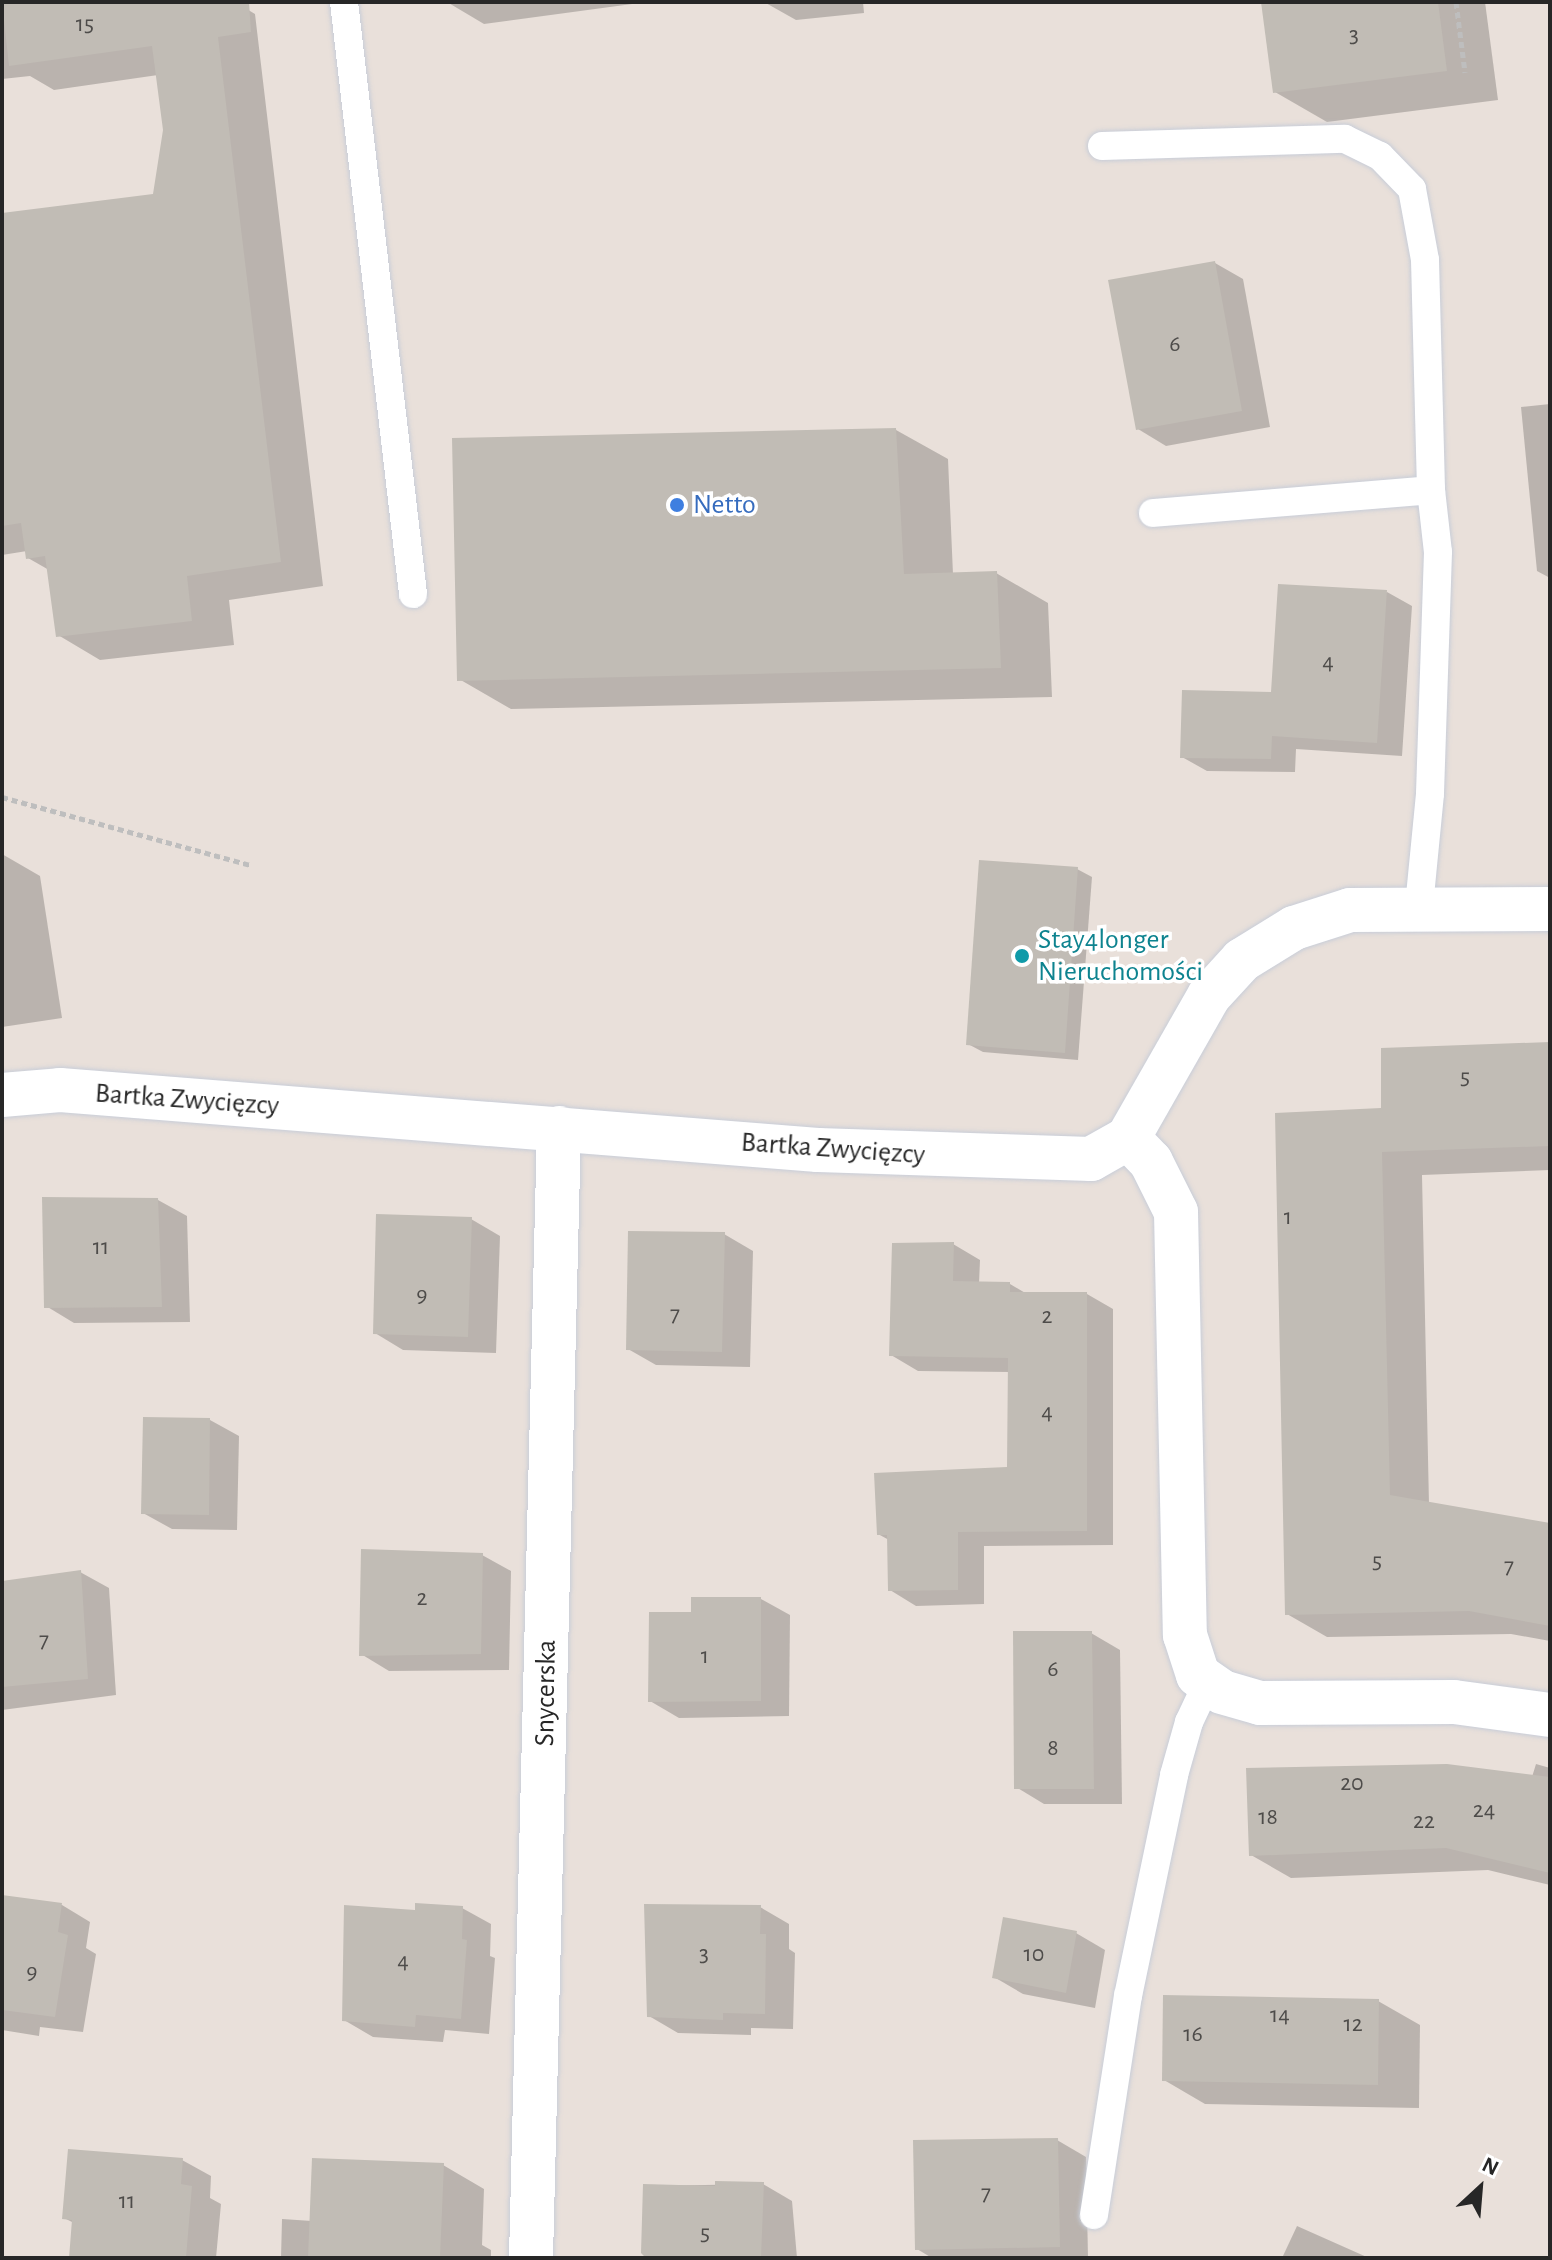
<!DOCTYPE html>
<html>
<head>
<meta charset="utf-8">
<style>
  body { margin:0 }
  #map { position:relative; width:1552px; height:2260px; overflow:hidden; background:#e9e0da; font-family:"Alegreya Sans",sans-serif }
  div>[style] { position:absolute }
  .shadow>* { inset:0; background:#0003 }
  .building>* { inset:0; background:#c1bcb5 }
  .path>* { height:5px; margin-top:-2.5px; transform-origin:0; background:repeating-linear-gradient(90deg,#bebebe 0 6px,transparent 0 10px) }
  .roads { filter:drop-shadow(0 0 2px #c8cdd8) drop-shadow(0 0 2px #c8cdd8) }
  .lane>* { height:28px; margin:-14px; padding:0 14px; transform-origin:14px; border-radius:14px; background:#fff }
  .street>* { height:44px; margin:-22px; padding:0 22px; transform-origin:22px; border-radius:22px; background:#fff }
  .dots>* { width:22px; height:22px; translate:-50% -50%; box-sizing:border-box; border:4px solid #fff; border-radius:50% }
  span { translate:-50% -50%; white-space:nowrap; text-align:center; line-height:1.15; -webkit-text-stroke:7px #fff; paint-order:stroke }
  .number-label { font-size:24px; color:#4e4c4a }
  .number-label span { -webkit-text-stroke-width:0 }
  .shop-label { font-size:28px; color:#366cbe }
  .left { translate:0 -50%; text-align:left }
  .culture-label { font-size:28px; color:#0d838f }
  .street-label { font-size:28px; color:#272727 }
  .frame { position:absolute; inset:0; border:4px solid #272727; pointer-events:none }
  .north { position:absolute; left:1440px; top:2148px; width:80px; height:80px; -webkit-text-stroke:6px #fff; paint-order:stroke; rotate:26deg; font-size:22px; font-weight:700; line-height:32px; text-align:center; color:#272727 }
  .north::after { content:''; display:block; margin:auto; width:28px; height:36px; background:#272727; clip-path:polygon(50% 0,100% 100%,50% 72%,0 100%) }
</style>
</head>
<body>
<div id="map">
  <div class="shadow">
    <i style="clip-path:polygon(2px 2px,235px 2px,255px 14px,323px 586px,229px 600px,234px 645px,100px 660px,58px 635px,49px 570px,28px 558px,27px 551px,2px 555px,2px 215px,154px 195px,165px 130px,158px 75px,54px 90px,30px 76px,2px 79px)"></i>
    <i style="clip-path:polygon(447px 2px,647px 2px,484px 24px)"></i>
    <i style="clip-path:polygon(764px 2px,863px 2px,864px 13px,796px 20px)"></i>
    <i style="clip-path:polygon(1263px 2px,1485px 2px,1498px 100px,1327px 122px,1275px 92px)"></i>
    <i style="clip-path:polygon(1215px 263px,1243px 279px,1270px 427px,1166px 446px,1138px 429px)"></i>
    <i style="clip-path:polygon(1550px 404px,1550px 578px,1537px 571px,1521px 407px)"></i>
    <i style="clip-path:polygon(896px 430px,948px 459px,953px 574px,996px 573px,1048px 603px,1052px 697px,511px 709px,459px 679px)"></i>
    <i style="clip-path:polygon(1387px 592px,1412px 606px,1402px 756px,1296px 749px,1295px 772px,1207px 771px,1182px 757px,1273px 694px)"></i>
    <i style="clip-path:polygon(2px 854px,40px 876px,62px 1018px,2px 1027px)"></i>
    <i style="clip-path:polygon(1077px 869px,1092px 877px,1078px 1060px,983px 1052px,968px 1044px)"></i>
    <i style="clip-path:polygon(1550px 1044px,1550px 1170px,1422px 1175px,1429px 1504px,1550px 1525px,1550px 1641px,1511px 1634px,1327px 1637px,1287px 1614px,1383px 1110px)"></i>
    <i style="clip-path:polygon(158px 1200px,187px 1216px,190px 1322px,74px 1323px,46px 1306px)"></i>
    <i style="clip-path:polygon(471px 1219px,500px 1236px,496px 1353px,403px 1350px,375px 1333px)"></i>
    <i style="clip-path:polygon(724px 1234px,753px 1251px,750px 1367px,656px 1365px,628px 1349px)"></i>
    <i style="clip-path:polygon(953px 1244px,980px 1260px,979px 1284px,1010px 1284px,1027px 1294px,1087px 1294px,1113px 1309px,1113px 1545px,984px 1546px,984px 1604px,916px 1606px,890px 1590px,889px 1540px,878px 1534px,1009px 1469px,1010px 1372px,918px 1371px,891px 1355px)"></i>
    <i style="clip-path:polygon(210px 1420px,239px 1436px,237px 1530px,172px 1529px,143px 1513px)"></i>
    <i style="clip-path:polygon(482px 1555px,511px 1571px,509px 1670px,389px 1671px,361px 1654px)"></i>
    <i style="clip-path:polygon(80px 1572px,109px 1588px,116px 1695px,2px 1710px,2px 1583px)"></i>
    <i style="clip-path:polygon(761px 1599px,790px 1615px,789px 1716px,679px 1718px,650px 1701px,693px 1614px)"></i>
    <i style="clip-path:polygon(1091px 1633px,1120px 1650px,1122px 1804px,1044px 1804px,1016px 1787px)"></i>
    <i style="clip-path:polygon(1536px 1764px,1550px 1768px,1550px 1885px,1488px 1870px,1291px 1878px,1251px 1855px,1532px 1777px)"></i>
    <i style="clip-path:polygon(2px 1897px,62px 1905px,90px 1922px,86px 1948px,96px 1954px,83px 2032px,40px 2027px,39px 2036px,2px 2030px)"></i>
    <i style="clip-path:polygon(760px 1907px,789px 1924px,789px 1949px,795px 1953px,793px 2029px,751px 2028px,751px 2035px,678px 2033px,649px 2016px)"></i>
    <i style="clip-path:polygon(462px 1908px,491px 1924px,490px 1956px,495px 1958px,489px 2034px,445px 2030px,443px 2042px,373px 2037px,344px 2020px,417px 1912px)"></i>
    <i style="clip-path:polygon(1076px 1933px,1105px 1950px,1095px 2008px,1023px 1994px,994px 1977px)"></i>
    <i style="clip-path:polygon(1378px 2001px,1420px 2025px,1419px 2108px,1205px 2104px,1164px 2080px)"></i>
    <i style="clip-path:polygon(1057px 2140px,1086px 2157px,1088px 2258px,932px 2258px,917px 2249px)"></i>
    <i style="clip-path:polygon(182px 2160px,211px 2176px,210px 2198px,221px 2204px,216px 2258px,71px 2258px,74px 2223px,64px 2218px)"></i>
    <i style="clip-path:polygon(443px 2165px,484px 2189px,482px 2245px,491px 2250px,491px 2258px,281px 2258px,282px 2219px,312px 2221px)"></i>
    <i style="clip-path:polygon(763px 2184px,792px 2201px,797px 2258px,646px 2258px,645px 2186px)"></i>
    <i style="clip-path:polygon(1297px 2226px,1369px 2258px,1282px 2258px)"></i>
  </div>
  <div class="building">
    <i style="clip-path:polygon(2px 2px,249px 2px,251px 32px,218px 37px,281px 562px,187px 576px,192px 621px,56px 637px,45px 556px,26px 559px,21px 523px,2px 526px,2px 213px,153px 194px,163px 130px,152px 46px,9px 66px)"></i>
    <i style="clip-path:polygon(1261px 2px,1438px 2px,1447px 71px,1273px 93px)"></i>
    <i style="clip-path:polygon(1215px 261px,1242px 411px,1136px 430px,1108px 280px)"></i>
    <i style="clip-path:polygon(896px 428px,904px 574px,997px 571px,1001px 668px,457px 681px,452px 438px)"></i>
    <i style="clip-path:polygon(1278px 584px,1387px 590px,1377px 743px,1272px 736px,1271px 759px,1180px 758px,1182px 690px,1271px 692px)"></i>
    <i style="clip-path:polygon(979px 860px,1078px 867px,1065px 1053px,966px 1045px)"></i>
    <i style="clip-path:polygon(1550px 1042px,1550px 1146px,1382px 1152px,1390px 1495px,1550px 1523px,1550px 1626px,1469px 1611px,1285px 1615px,1275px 1113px,1381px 1108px,1381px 1048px)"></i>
    <i style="clip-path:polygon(42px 1197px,158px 1198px,162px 1307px,44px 1308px)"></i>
    <i style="clip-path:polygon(376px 1214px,472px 1217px,468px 1337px,373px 1334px)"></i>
    <i style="clip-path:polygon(628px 1231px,725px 1232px,722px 1352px,626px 1350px)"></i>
    <i style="clip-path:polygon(954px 1242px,953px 1281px,1010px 1282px,1010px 1292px,1087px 1292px,1087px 1531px,958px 1532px,958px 1590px,888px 1591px,887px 1535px,877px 1535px,874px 1473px,1007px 1467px,1008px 1358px,889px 1356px,892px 1243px)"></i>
    <i style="clip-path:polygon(143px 1417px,210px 1418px,209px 1515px,141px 1514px)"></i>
    <i style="clip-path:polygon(361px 1549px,483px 1553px,481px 1654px,359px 1656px)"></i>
    <i style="clip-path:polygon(81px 1570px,88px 1679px,2px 1687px,2px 1581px)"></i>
    <i style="clip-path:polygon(691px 1597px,761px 1597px,761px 1701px,648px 1702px,649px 1612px,691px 1612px)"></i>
    <i style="clip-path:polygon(1013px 1631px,1092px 1631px,1094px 1789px,1014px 1789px)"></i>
    <i style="clip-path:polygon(1447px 1764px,1550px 1777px,1550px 1873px,1446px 1848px,1249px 1856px,1246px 1768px)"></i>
    <i style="clip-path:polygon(2px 1895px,62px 1903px,58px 1932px,68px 1935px,55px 2017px,2px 2010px)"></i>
    <i style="clip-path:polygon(415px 1903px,463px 1906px,462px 1939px,467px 1940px,461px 2019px,416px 2015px,415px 2027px,342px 2021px,344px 1905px,415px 1910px)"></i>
    <i style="clip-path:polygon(644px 1904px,761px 1905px,760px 1934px,766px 1934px,765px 2014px,723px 2013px,723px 2020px,647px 2017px)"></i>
    <i style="clip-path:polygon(1003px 1917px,1077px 1931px,1066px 1993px,992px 1978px)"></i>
    <i style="clip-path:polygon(1163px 1995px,1379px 1999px,1378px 2085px,1162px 2081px)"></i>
    <i style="clip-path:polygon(1058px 2138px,1060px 2247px,915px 2250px,913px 2140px)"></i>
    <i style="clip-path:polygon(68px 2149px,183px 2158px,181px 2184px,192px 2186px,186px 2258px,69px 2258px,72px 2220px,62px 2219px)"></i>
    <i style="clip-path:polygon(312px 2158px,444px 2163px,440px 2258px,308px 2258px)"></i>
    <i style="clip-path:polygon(715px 2181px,764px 2182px,761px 2258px,646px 2258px,641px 2253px,643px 2184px,715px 2186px)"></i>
  </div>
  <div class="path">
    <i style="left:1456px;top:2px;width:71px;rotate:82.7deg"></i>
    <i style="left:2px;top:797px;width:257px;rotate:15.3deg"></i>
  </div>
  <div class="roads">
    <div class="lane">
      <i style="left:344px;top:2px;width:596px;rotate:83.35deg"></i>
      <i style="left:1102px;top:146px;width:243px;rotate:-1.7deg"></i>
      <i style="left:1345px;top:139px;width:39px;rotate:26deg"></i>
      <i style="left:1380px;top:156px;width:46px;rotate:45.9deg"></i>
      <i style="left:1412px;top:189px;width:72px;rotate:79.6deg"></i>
      <i style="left:1425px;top:260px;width:230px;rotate:88.5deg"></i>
      <i style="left:1431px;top:490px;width:62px;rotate:83.6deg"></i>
      <i style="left:1438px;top:552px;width:242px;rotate:91.9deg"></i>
      <i style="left:1430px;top:794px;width:113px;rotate:95.6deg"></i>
      <i style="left:1153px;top:513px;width:279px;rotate:-4.7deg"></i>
      <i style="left:1094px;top:2215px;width:222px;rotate:-81.2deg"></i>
      <i style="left:1128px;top:1996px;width:226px;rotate:-78.2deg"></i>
      <i style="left:1174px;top:1775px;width:55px;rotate:-74.2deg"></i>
      <i style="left:1189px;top:1722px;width:42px;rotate:-64.7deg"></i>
    </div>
    <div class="street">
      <i style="left:2px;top:1095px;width:58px;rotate:-4.9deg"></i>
      <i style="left:60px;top:1090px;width:760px;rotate:4.53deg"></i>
      <i style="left:818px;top:1150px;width:273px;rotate:1.9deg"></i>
      <i style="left:1091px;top:1159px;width:43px;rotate:-29.6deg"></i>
      <i style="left:1128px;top:1138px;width:163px;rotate:-60.3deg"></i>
      <i style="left:1209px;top:996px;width:49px;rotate:-47.5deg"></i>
      <i style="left:1242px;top:960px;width:61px;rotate:-31.6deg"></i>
      <i style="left:1294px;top:928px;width:59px;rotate:-17.8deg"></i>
      <i style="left:1350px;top:910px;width:200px;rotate:-0.3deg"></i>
      <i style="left:1128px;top:1138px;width:33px;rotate:46deg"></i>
      <i style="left:1151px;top:1162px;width:56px;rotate:63.4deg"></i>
      <i style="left:1176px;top:1212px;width:423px;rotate:88.8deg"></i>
      <i style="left:1185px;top:1635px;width:42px;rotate:72deg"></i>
      <i style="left:1198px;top:1675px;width:29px;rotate:35deg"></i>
      <i style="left:1222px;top:1692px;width:40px;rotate:16deg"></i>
      <i style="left:1260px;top:1703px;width:194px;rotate:-0.3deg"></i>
      <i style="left:1454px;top:1702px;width:97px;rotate:7.7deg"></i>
      <i style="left:531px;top:2258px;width:1130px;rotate:-88.58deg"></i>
    </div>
  </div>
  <div class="dots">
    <i style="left:677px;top:505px;background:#3f7fe0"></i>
    <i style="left:1022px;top:956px;background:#0f9aa8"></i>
  </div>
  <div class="number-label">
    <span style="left:85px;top:25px">15</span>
    <span style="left:1354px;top:36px">3</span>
    <span style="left:1175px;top:345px">6</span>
    <span style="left:1328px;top:663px">4</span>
    <span style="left:1465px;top:1078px">5</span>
    <span style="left:1288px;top:1218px">1</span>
    <span style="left:101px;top:1248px">11</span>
    <span style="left:422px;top:1296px">9</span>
    <span style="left:675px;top:1315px">7</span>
    <span style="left:1047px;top:1317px">2</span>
    <span style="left:1047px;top:1413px">4</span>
    <span style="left:1377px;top:1562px">5</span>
    <span style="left:1509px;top:1567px">7</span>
    <span style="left:422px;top:1599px">2</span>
    <span style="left:44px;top:1641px">7</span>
    <span style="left:705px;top:1657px">1</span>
    <span style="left:1053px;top:1670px">6</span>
    <span style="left:1053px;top:1749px">8</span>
    <span style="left:1352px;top:1784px">20</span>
    <span style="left:1484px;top:1811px">24</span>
    <span style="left:1268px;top:1818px">18</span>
    <span style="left:1424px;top:1822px">22</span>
    <span style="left:704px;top:1955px">3</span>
    <span style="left:1034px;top:1955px">10</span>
    <span style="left:403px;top:1962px">4</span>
    <span style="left:32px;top:1973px">9</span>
    <span style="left:1280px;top:2016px">14</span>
    <span style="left:1353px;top:2025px">12</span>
    <span style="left:1193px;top:2035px">16</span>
    <span style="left:986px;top:2194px">7</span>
    <span style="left:127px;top:2202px">11</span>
    <span style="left:705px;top:2234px">5</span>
  </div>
  <div class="shop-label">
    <span class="left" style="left:693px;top:505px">Netto</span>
  </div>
  <div class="culture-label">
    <span class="left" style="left:1038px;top:956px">Stay4longer<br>Nieruchomości</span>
  </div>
  <div class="street-label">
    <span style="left:187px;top:1100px;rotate:4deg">Bartka Zwycięzcy</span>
    <span style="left:833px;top:1149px;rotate:4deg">Bartka Zwycięzcy</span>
    <span style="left:546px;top:1693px;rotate:-89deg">Snycerska</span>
  </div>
  <div class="frame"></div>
  <div class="north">N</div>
</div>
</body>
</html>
